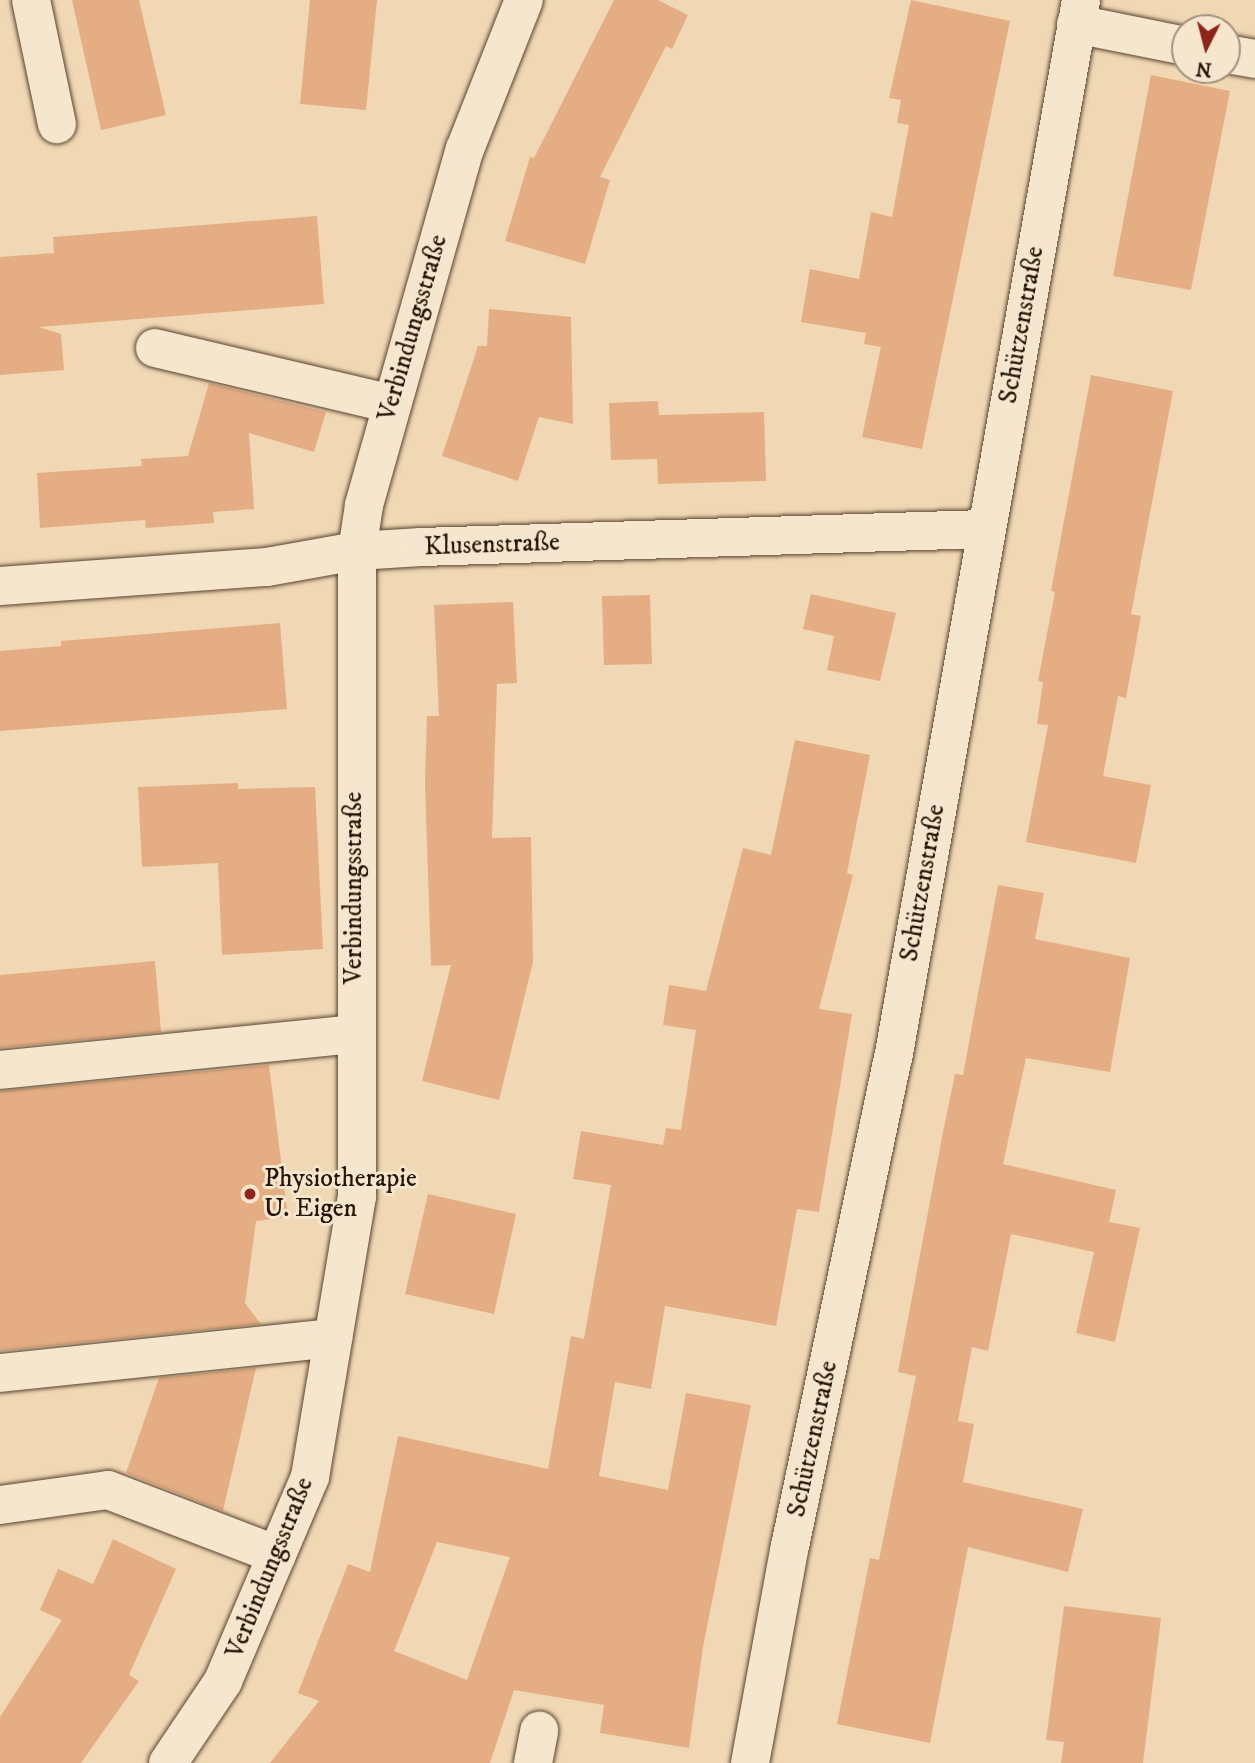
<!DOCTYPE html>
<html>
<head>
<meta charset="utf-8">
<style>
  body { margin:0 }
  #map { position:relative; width:1255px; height:1763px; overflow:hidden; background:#f1d8b4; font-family:"IM FELL DW Pica",serif }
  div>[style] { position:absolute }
  .building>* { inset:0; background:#e5ad84 }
  .roads { filter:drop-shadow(0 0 2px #594431) drop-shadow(0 0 2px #594431) }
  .minor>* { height:38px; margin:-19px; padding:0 19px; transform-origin:19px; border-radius:19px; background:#f6e6ce }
  .dots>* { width:19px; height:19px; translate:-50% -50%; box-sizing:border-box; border:4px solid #f6e6ce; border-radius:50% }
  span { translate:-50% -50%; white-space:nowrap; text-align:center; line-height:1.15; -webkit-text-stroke:6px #f6e6ce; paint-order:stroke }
  .street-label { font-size:26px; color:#261305 }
  .poi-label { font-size:26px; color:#261305 }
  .left { translate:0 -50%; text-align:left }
  .north { position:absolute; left:1171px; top:14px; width:70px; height:70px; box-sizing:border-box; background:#f6e6ce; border:2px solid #a3927e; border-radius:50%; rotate:186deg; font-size:19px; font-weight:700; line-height:28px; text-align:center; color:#261305 }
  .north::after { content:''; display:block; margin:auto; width:24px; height:32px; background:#8f2418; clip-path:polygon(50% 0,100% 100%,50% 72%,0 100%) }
</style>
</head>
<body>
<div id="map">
  <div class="building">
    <i style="clip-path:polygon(72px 0,139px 0,166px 115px,101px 130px)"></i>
    <i style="clip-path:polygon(310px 0,377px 0,366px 110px,300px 104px)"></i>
    <i style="clip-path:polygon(614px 0,658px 0,688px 15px,672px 49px,666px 46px,600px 177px,610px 180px,585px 264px,505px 241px,530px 157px,534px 158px)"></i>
    <i style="clip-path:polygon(911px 0,1010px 21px,922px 449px,862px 437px,881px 347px,864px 344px,866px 333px,801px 322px,810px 269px,859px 279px,871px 212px,892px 217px,909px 125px,897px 123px,901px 100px,889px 98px)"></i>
    <i style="clip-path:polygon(1151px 75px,1230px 91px,1191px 290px,1113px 276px)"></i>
    <i style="clip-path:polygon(317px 216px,324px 304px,39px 327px,61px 334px,64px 370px,0 375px,0 257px,54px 253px,53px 237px)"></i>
    <i style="clip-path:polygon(489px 309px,571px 317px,573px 424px,539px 417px,518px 481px,442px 456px,478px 346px,487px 346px)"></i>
    <i style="clip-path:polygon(1091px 375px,1173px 391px,1131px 614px,1141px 616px,1126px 698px,1118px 696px,1103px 776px,1151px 785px,1136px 863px,1026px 842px,1048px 725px,1037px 724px,1043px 682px,1038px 681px,1055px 592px,1051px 591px)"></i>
    <i style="clip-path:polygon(209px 383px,326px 412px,314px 452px,249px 433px,254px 509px,213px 512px,214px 523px,146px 528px,145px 520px,40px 528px,37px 473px,142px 466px,141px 459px,188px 456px)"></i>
    <i style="clip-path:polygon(658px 401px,659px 415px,764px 412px,766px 481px,658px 484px,657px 459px,611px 460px,609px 403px)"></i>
    <i style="clip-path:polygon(811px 594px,896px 613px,880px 681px,827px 670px,834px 636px,803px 629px)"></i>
    <i style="clip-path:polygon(650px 595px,652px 664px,604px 665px,602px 596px)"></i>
    <i style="clip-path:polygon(513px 602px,517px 683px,497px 684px,492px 838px,531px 837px,533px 962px,499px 1100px,422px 1081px,451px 965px,431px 966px,425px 783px,427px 716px,439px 716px,434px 605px)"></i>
    <i style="clip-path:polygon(280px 623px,287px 709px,0 731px,0 651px,61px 646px,61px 641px)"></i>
    <i style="clip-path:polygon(evenodd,795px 740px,870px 755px,847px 873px,853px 875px,819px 1009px,852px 1014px,819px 1212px,797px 1209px,776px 1326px,665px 1306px,651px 1389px,615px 1382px,599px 1476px,668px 1490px,686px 1393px,751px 1405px,703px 1647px,689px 1748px,600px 1733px,604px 1705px,514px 1690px,490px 1763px,270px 1763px,319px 1701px,298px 1693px,348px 1564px,370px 1572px,398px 1436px,548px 1469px,571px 1336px,584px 1339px,611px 1185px,573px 1179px,581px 1131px,663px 1145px,666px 1128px,681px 1130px,696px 1030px,663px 1025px,669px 985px,706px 991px,743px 848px,771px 855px,795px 740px,437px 1542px,510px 1557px,467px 1680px,394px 1651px,437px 1542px)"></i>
    <i style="clip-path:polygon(238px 783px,238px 789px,315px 787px,323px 949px,222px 955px,218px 863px,142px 867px,138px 787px)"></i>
    <i style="clip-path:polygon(998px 885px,1044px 893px,1035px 939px,1130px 958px,1110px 1072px,1026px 1058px,1003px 1164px,1116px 1190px,1109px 1222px,1140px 1228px,1115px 1342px,1076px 1333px,1094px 1252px,1011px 1234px,988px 1351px,972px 1347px,958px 1421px,974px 1424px,963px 1482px,1083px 1509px,1068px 1572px,968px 1547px,930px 1743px,837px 1724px,870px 1558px,879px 1560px,916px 1376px,898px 1372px,943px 1132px,955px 1074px,963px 1075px)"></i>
    <i style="clip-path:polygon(155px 961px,161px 1032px,0 1048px,0 975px)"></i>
    <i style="clip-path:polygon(269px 1065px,288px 1217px,256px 1221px,245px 1303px,261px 1324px,0 1351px,0 1091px)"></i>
    <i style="clip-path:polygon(428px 1194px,516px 1214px,494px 1314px,405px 1294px)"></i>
    <i style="clip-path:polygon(256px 1368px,223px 1511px,126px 1473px,159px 1378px)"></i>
    <i style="clip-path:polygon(113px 1539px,176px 1569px,129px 1675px,139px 1681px,81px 1763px,0 1763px,0 1717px,62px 1620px,40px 1610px,58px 1569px,93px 1584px)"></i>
    <i style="clip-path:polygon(1064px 1606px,1161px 1618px,1143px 1763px,1061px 1763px,1064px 1742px,1046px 1740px)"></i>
  </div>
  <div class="roads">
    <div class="minor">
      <i style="left:31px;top:0;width:127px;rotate:78.2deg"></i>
      <i style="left:1076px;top:24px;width:111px;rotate:11.4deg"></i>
      <i style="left:1227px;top:54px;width:28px;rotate:10deg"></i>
      <i style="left:155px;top:348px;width:243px;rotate:13.3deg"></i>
      <i style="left:0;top:586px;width:268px;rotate:-4.1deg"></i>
      <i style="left:267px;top:567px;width:91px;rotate:-10.1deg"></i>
      <i style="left:357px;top:551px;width:64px;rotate:-3.6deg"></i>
      <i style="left:421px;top:547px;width:564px;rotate:-1.83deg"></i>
      <i style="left:0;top:1070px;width:356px;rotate:-5.8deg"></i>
      <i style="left:0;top:1373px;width:335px;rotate:-6deg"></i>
      <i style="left:0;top:1505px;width:109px;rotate:-7.9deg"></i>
      <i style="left:108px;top:1490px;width:181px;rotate:21deg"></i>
      <i style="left:168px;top:1763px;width:99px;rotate:-56.1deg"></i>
      <i style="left:223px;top:1681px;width:222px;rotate:-66.9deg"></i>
      <i style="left:310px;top:1477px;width:284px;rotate:-80.5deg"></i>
      <i style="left:357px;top:1197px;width:646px;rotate:-90deg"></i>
      <i style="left:357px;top:551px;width:47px;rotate:-81.3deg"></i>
      <i style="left:364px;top:505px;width:370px;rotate:-74.2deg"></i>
      <i style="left:465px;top:149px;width:160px;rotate:-68.4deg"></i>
      <i style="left:533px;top:1763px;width:33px;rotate:-79deg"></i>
      <i style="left:750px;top:1763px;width:221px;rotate:-79.6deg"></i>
      <i style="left:790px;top:1546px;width:498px;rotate:-78.1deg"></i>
      <i style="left:893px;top:1059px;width:1076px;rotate:-79.93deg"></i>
    </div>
  </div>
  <div class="dots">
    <i style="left:250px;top:1194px;background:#8f2418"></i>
  </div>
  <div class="street-label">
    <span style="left:1022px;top:325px;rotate:-80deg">Schützenstraße</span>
    <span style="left:413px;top:328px;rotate:-74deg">Verbindungsstraße</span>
    <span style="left:492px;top:545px;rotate:-2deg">Klusenstraße</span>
    <span style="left:923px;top:883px;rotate:-80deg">Schützenstraße</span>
    <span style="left:354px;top:888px;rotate:-90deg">Verbindungsstraße</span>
    <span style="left:813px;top:1439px;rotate:-78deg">Schützenstraße</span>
    <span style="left:270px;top:1568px;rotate:-68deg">Verbindungsstraße</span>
  </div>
  <div class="poi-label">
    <span class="left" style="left:264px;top:1194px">Physiotherapie<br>U. Eigen</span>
  </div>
  <div class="north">N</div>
</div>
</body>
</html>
